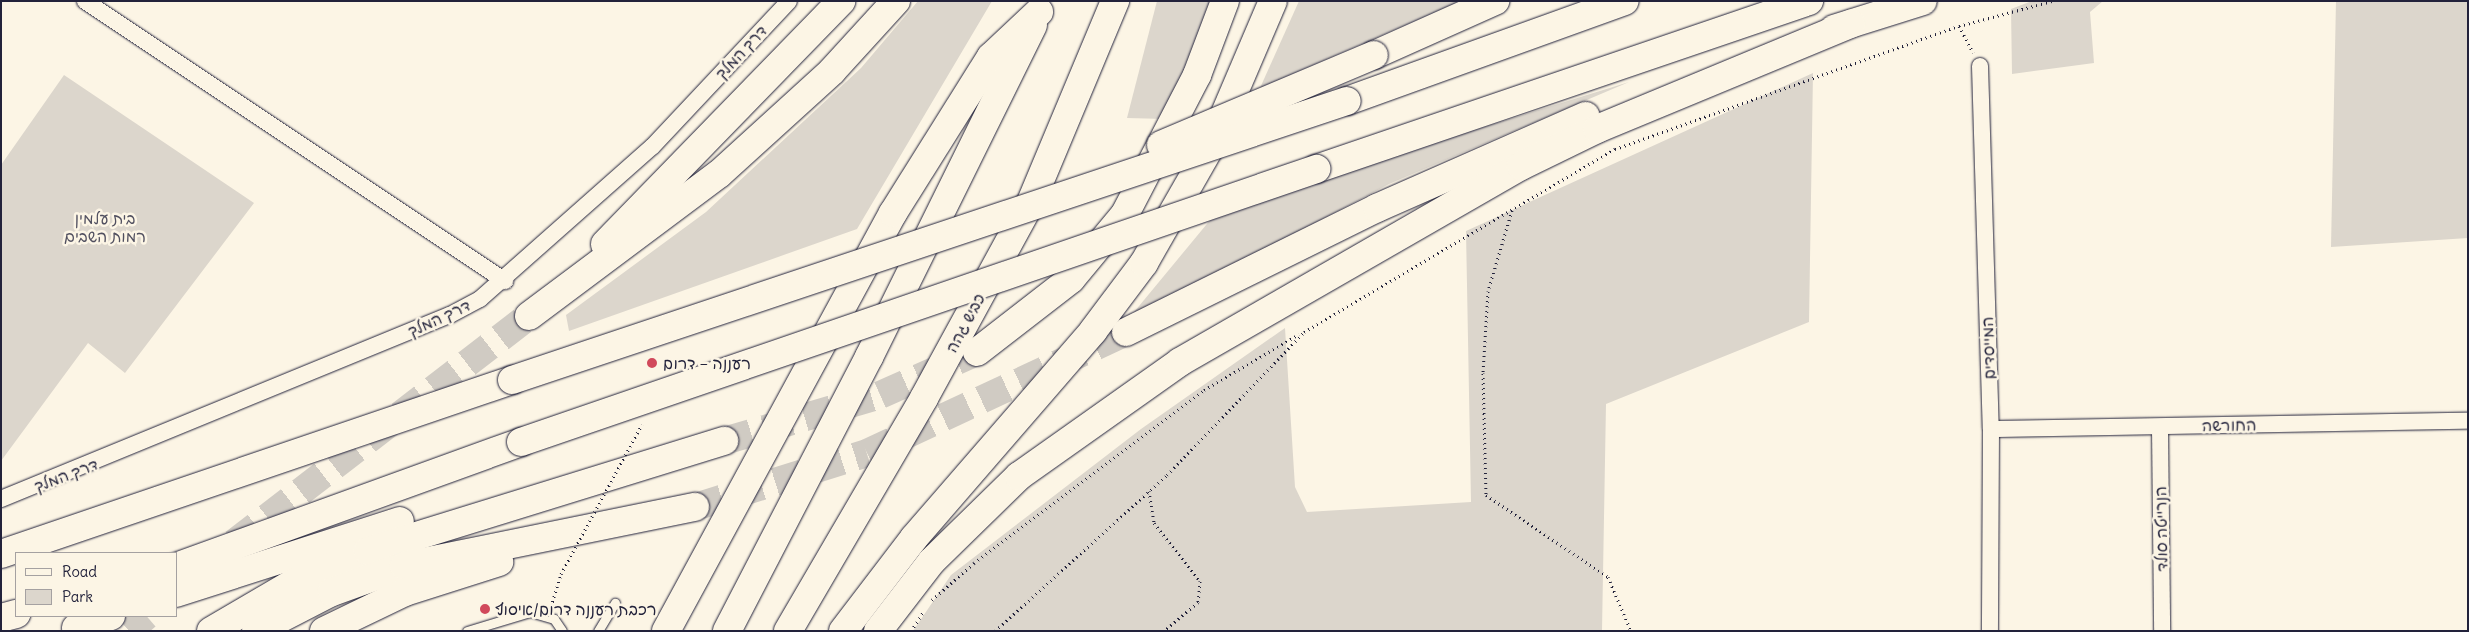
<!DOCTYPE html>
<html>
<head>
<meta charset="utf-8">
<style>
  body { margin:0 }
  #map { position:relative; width:2469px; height:632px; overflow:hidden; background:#fcf5e5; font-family:Delius,"Playpen Sans Hebrew",sans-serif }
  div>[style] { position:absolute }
  .green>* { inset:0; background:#dcd6cc }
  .highway-tunnel>* { height:28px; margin-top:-14px; transform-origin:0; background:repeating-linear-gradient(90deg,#d0cbc3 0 28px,transparent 0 42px) }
  .path>* { height:3px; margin-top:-1.5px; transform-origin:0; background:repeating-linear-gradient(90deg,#22223b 0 1px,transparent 0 5px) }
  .roads { filter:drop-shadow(0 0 1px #22223b) drop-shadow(0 0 1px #22223b) }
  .lane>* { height:9px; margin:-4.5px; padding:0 4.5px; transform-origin:4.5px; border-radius:4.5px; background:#fcf5e5 }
  .street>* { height:16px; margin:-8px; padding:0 8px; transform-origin:8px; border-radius:8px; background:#fcf5e5 }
  .highway>* { height:28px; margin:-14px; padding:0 14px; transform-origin:14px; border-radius:14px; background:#fcf5e5 }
  .path-bridge>* { height:3px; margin-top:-1.5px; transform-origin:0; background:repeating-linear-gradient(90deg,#22223b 0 1px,transparent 0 5px) }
  .bridges { filter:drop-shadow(0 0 1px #22223b) drop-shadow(0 0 1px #22223b) }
  .highway-bridge>* { height:28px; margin:-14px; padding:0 14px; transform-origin:14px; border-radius:14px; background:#fcf5e5 }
  .dots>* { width:14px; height:14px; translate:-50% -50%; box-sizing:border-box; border:2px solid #fcf5e5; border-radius:50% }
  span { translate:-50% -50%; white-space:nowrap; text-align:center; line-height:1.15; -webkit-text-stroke:5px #fcf5e5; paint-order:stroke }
  .street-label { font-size:16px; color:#22223b }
  .park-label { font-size:16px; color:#504f5f }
  .poi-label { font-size:16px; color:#22223b }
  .left { translate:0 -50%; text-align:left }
  .frame { position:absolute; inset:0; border:2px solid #22223b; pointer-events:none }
  .legend { position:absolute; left:15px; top:552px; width:162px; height:65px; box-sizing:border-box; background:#fcf5e5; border:1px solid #a5a1a1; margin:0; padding:6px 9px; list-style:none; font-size:15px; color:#22223b }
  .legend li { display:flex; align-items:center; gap:10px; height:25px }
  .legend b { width:25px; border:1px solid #a5a1a1 }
</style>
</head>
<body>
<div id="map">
  <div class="green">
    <i style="clip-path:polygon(918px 1px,992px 1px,857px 229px,569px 331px,566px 315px,706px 212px,861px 68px)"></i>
    <i style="clip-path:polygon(1157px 1px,1212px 1px,1165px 119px,1127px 118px)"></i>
    <i style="clip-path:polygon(1299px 1px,1461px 1px,1260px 88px)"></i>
    <i style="clip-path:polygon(2032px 1px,2103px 1px,2090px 12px,2094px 63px,2012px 74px,2011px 9px)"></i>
    <i style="clip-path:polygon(2336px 1px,2468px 1px,2468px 238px,2331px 247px)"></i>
    <i style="clip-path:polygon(1813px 73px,1809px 322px,1606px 404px,1602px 631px,913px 631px,951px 575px,1141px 429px,1285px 328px,1295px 487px,1307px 512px,1471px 502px,1466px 231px)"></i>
    <i style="clip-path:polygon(64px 75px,254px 203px,125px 373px,88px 343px,1px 461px,1px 165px)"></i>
    <i style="clip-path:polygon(1629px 82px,1389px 184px,1125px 323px,1211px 219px,1390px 156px)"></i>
  </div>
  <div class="highway-tunnel">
    <i style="left:724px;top:441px;width:163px;rotate:-16.4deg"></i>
    <i style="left:880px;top:395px;width:106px;rotate:-23.9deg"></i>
    <i style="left:695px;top:507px;width:180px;rotate:-17.4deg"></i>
    <i style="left:867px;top:453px;width:286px;rotate:-25deg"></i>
    <i style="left:234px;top:543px;width:366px;rotate:-37.6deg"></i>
    <i style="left:129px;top:631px;width:23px;rotate:-41deg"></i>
  </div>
  <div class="path">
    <i style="left:1959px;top:26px;width:30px;rotate:62deg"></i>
    <i style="left:1512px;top:210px;width:84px;rotate:106.5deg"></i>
    <i style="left:1488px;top:291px;width:82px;rotate:93.5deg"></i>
    <i style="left:1483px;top:373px;width:122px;rotate:88.6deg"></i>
    <i style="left:1486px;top:495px;width:147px;rotate:33.9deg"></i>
    <i style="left:1608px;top:577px;width:59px;rotate:66.9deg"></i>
    <i style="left:1149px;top:491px;width:32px;rotate:81deg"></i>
    <i style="left:1154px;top:523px;width:74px;rotate:51.6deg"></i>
    <i style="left:1200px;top:581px;width:21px;rotate:95deg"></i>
    <i style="left:1198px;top:602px;width:45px;rotate:139.5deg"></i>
    <i style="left:932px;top:600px;width:56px;rotate:-41.4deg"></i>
    <i style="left:974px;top:563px;width:288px;rotate:-36.9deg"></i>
    <i style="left:1204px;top:390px;width:110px;rotate:-30.5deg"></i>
    <i style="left:911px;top:631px;width:24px;rotate:-57deg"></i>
    <i style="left:995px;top:631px;width:232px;rotate:-42.2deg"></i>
    <i style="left:1167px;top:475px;width:198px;rotate:-46.2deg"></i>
    <i style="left:1304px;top:332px;width:361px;rotate:-30.5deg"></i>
    <i style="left:1615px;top:149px;width:365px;rotate:-19.7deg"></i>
    <i style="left:1959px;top:26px;width:96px;rotate:-15deg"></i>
  </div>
  <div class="roads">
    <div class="lane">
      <i style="left:467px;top:631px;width:66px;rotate:-16.8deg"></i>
      <i style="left:530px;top:612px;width:25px;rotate:16deg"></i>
      <i style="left:554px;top:619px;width:14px;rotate:56deg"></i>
      <i style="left:598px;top:631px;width:33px;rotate:-59deg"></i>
    </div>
    <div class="street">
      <i style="left:85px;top:1px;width:505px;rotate:33.69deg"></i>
      <i style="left:1980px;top:66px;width:363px;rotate:88.3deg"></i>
      <i style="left:1991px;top:429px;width:202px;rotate:90.3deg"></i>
      <i style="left:2160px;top:427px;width:204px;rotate:89.4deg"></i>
      <i style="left:1991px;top:429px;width:477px;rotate:-1deg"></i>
      <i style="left:1px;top:499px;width:485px;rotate:-22.3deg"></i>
      <i style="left:450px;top:315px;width:34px;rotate:-28deg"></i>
      <i style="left:480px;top:299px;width:230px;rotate:-41.5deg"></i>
      <i style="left:652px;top:147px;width:200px;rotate:-46.8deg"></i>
    </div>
    <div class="highway">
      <i style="left:1834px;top:29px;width:93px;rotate:-17.5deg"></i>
      <i style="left:1374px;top:55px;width:133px;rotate:-24.1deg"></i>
      <i style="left:1347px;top:101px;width:295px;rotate:-19.8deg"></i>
      <i style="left:1316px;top:169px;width:521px;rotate:-18.82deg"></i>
      <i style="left:605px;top:244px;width:339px;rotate:-45.8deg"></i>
      <i style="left:529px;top:316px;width:237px;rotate:-36.8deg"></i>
      <i style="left:719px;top:174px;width:153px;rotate:-42.3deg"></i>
      <i style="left:832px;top:71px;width:95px;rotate:-47.6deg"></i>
      <i style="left:1126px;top:332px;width:280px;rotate:-26.3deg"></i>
      <i style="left:1377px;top:208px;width:228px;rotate:-23.8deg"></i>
      <i style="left:977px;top:352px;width:119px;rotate:-37.8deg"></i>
      <i style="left:1071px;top:279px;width:85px;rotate:-50.3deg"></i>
      <i style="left:1125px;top:214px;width:157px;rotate:-62.6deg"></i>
      <i style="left:1197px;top:75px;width:79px;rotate:-69.3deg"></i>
      <i style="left:1px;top:554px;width:540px;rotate:-18.8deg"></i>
      <i style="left:176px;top:567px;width:367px;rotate:-19.9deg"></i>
      <i style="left:176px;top:593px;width:235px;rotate:-17.8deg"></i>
      <i style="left:1px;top:618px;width:16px;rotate:-15deg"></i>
      <i style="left:76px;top:628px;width:37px;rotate:-19deg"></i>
      <i style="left:211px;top:631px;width:97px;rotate:-30.3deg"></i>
      <i style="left:295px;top:582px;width:79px;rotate:-23deg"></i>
      <i style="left:368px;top:551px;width:373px;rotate:-17.2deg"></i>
      <i style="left:256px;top:631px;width:85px;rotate:-27.2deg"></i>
      <i style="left:332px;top:592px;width:77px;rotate:-19.9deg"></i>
      <i style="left:404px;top:566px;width:297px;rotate:-11.5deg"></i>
      <i style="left:324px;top:631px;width:90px;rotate:-25.7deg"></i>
      <i style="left:405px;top:592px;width:99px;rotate:-17.7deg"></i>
      <i style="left:666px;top:631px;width:476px;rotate:-61.5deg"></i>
      <i style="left:893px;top:213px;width:184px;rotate:-57.9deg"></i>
      <i style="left:991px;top:57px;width:66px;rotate:-43.2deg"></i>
      <i style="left:727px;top:631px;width:309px;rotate:-62.6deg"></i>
      <i style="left:869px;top:357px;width:370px;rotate:-63.7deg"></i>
      <i style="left:788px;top:631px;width:270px;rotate:-59.7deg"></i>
      <i style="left:924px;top:398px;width:223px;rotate:-61.4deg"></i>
      <i style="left:1031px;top:202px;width:218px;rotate:-67.3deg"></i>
      <i style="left:843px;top:631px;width:117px;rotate:-52.6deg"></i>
      <i style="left:914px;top:538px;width:274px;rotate:-49.1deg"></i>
      <i style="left:1093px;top:331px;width:85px;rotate:-53.1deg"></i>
      <i style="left:1144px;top:263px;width:137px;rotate:-60.3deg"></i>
      <i style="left:1212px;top:144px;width:155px;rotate:-66.9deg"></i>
      <i style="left:878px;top:631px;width:88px;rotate:-52.4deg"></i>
      <i style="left:932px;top:561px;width:122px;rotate:-44.3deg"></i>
      <i style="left:1019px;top:476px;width:197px;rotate:-35.3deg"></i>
      <i style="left:1180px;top:362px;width:393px;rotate:-29.9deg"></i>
      <i style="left:1521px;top:166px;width:85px;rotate:-26deg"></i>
      <i style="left:1597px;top:129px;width:275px;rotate:-22.5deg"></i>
    </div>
  </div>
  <div class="path-bridge">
    <i style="left:548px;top:616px;width:44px;rotate:-72.8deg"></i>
    <i style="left:561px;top:574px;width:170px;rotate:-61.6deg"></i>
  </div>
  <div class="bridges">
    <div class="highway-bridge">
      <i style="left:1161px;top:145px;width:231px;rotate:-22.9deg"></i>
      <i style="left:512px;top:380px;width:880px;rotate:-18.48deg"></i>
      <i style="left:521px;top:442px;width:841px;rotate:-18.95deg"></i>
    </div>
  </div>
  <div class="dots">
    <i style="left:652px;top:363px;background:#d1495b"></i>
    <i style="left:485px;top:609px;background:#d1495b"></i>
  </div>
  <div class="street-label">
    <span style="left:741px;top:52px;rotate:-47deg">דרך המלך</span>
    <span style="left:439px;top:318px;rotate:-25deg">דרך המלך</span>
    <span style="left:965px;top:323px;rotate:-62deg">כביש גהה</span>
    <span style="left:1988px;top:348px;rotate:-92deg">המייסדים</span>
    <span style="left:2229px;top:425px;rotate:-1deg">החורשה</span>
    <span style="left:66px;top:475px;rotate:-21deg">דרך המלך</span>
    <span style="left:2161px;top:529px;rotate:-91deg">הנרייטה סולד</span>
  </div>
  <div class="park-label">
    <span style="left:105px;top:227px">בית עלמין<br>רמות השבים</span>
  </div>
  <div class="poi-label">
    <span class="left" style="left:663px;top:363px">רעננה – דרום</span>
    <span class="left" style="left:495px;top:609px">רכבת רעננה דרום/איסוף</span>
  </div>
  <div class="frame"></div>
  <ul class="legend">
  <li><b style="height:6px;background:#fcf5e5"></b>Road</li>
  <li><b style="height:14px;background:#dcd6cc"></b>Park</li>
  </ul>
</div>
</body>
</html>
